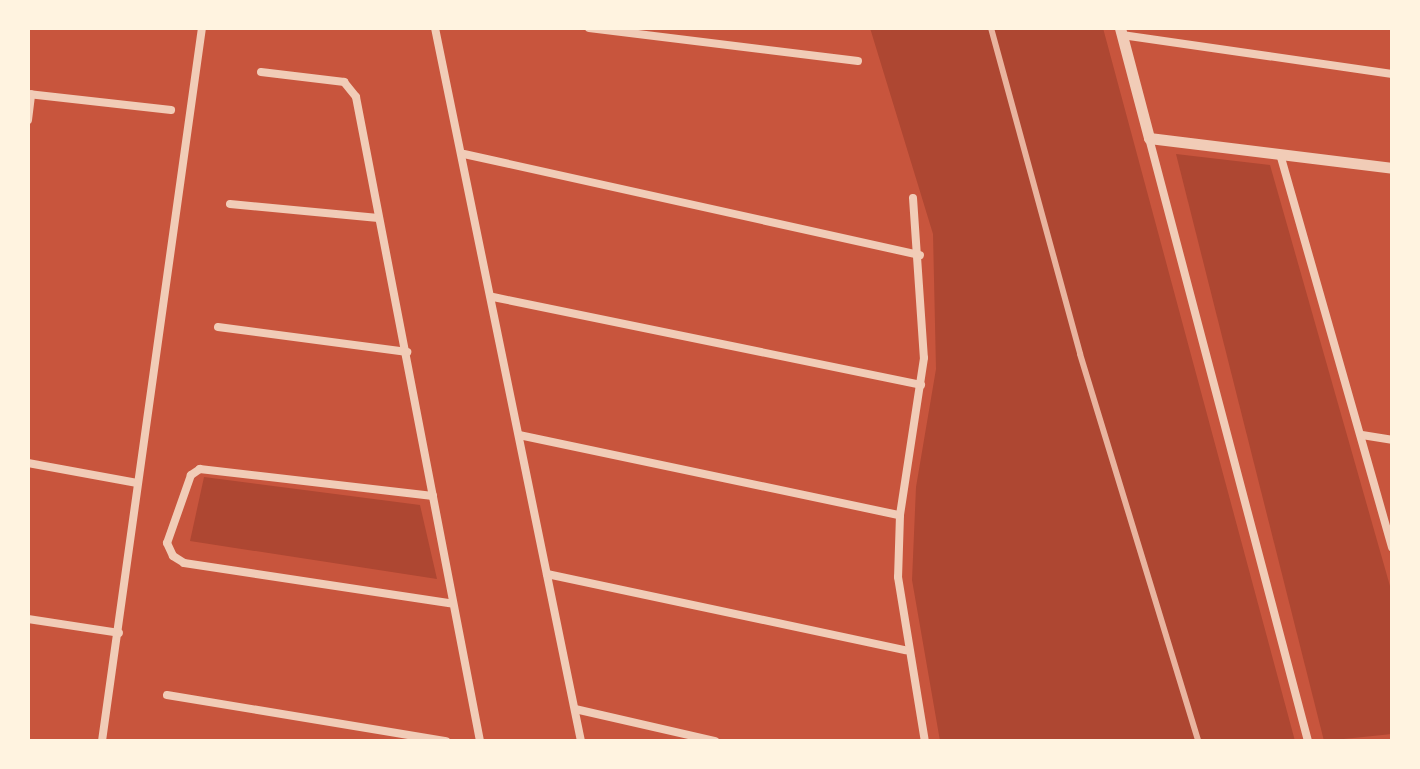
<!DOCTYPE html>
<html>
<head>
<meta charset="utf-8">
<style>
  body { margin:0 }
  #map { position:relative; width:1420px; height:769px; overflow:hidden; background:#c8553d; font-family:"Exo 2",sans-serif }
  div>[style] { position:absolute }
  .green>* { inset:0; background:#ae4732 }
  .minor>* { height:8px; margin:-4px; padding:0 4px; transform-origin:4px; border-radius:4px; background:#f1ccb7 }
  .tertiary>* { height:11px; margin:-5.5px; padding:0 5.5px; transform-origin:5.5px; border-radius:5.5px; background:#f1ccb7 }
  .rail>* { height:6px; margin:-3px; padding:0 3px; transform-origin:3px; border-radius:3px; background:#e9b49f }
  span { translate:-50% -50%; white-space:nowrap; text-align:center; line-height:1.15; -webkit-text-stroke:6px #fff3e0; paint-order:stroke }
  .frame { position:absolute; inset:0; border:30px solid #fff3e0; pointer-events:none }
</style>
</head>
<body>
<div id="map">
  <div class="green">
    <i style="clip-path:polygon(870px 28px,1103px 28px,1295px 741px,940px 741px,912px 580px,916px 487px,936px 369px,933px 234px)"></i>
    <i style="clip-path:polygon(1176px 154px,1270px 165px,1392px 593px,1392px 734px,1324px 741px)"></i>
    <i style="clip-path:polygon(204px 477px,420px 505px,437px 579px,190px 541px)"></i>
  </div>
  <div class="minor">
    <i style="left:435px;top:28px;width:728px;rotate:78.43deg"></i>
    <i style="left:589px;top:28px;width:271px;rotate:7deg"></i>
    <i style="left:1122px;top:35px;width:273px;rotate:8.2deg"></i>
    <i style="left:261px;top:72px;width:84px;rotate:6.9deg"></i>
    <i style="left:344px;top:82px;width:19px;rotate:51deg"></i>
    <i style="left:356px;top:97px;width:656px;rotate:79.1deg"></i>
    <i style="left:28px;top:94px;width:144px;rotate:6.4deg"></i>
    <i style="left:28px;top:120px;width:26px;rotate:-83deg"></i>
    <i style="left:1149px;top:138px;width:624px;rotate:75.23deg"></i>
    <i style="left:464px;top:154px;width:467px;rotate:12.5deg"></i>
    <i style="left:1280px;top:154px;width:409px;rotate:74.1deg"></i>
    <i style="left:913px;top:198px;width:160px;rotate:86.1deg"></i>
    <i style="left:924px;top:358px;width:159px;rotate:98.7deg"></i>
    <i style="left:900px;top:515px;width:62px;rotate:91.8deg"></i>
    <i style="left:898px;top:577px;width:166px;rotate:80.7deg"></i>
    <i style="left:230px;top:204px;width:149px;rotate:5.4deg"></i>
    <i style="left:493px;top:297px;width:437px;rotate:11.6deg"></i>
    <i style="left:218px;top:327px;width:191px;rotate:7.5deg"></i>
    <i style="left:519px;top:435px;width:389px;rotate:11.9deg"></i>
    <i style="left:1362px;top:435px;width:30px;rotate:9deg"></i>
    <i style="left:28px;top:463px;width:111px;rotate:10.4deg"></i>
    <i style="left:433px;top:496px;width:235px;rotate:-173.4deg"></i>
    <i style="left:200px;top:469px;width:11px;rotate:146deg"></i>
    <i style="left:191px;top:475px;width:72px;rotate:109.4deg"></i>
    <i style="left:167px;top:543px;width:14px;rotate:65deg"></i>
    <i style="left:173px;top:556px;width:13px;rotate:32deg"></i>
    <i style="left:184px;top:563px;width:269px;rotate:8.6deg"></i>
    <i style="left:547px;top:574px;width:367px;rotate:12deg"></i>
    <i style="left:28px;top:619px;width:92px;rotate:8.7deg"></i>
    <i style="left:167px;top:695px;width:283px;rotate:9.4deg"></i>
    <i style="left:575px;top:709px;width:144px;rotate:12.9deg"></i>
    <i style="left:102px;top:741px;width:720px;rotate:-82.02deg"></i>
  </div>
  <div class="tertiary">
    <i style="left:1120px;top:28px;width:114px;rotate:75.2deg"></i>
    <i style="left:1149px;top:138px;width:245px;rotate:7deg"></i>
  </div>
  <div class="rail">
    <i style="left:991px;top:28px;width:338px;rotate:74.7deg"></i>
    <i style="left:1080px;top:354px;width:405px;rotate:73deg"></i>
  </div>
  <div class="frame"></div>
</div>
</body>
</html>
